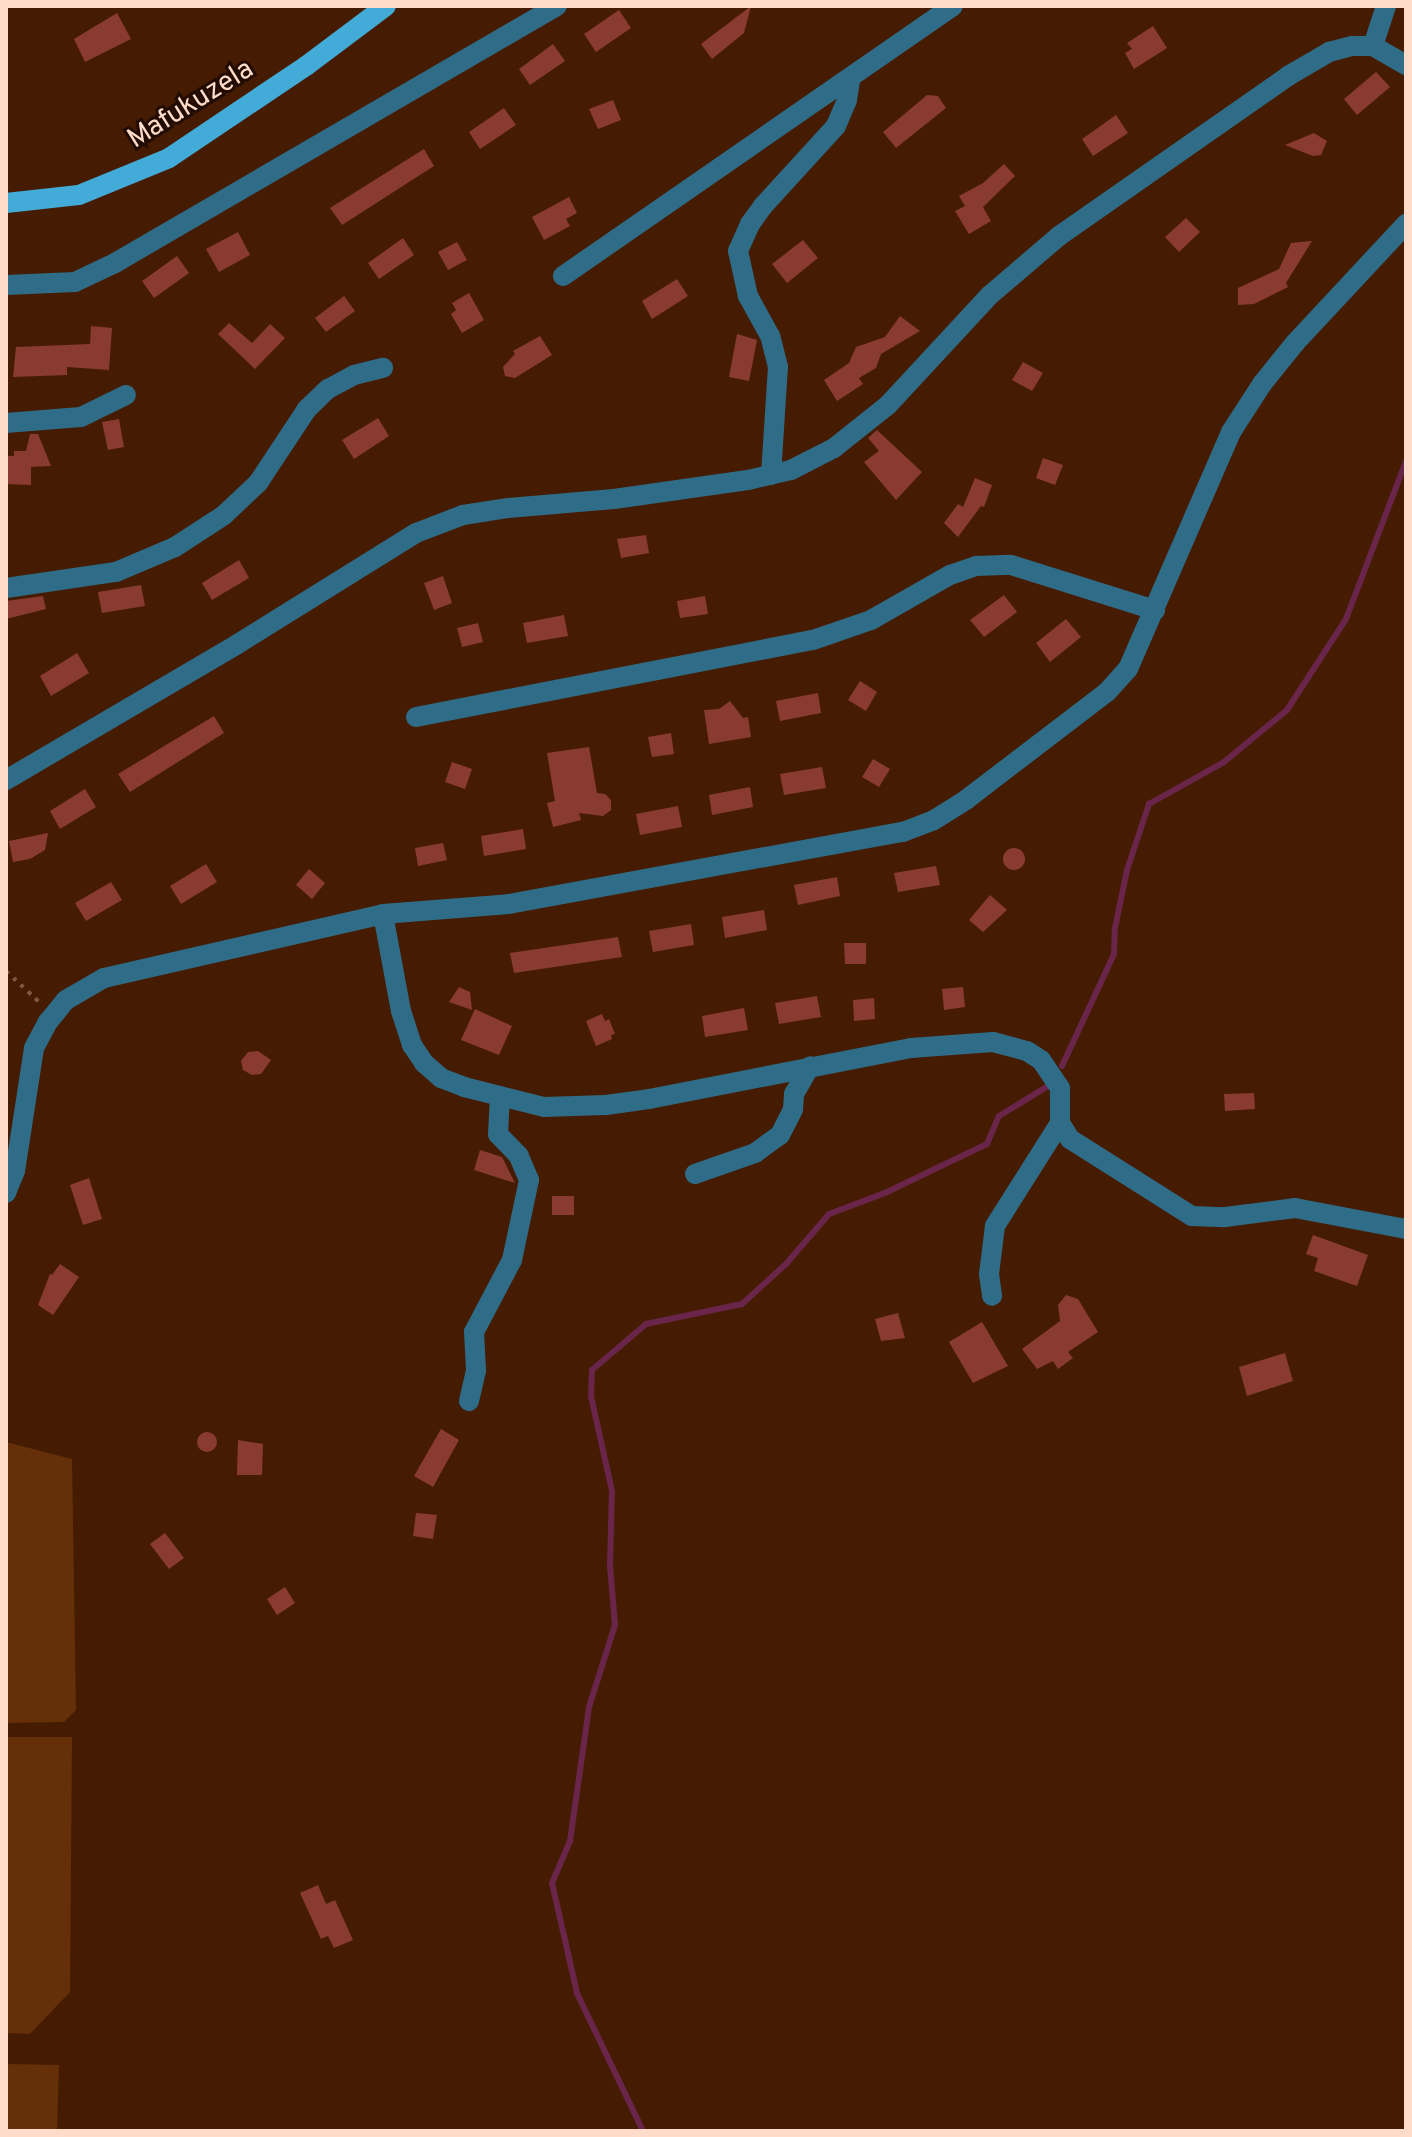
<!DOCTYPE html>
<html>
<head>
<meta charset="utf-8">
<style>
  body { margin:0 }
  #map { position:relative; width:1412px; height:2137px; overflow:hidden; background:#451c02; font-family:Overpass,sans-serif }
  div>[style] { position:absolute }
  .green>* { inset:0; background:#652f0a }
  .stream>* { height:6px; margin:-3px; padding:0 3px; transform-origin:3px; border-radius:3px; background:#6a254a }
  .building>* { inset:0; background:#893b31 }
  .round { border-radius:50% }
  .path>* { height:4px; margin-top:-2px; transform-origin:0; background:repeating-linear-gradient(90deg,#7e5740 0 4px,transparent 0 10px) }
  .minor>* { height:20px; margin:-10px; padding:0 10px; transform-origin:10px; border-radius:10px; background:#2f6c87 }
  .major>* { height:20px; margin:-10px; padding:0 10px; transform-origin:10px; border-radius:10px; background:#43abd8 }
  span { translate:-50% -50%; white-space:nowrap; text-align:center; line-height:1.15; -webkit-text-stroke:6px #220b01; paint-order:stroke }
  .street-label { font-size:28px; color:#fedcc9 }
  .frame { position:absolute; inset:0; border:8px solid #fedcc9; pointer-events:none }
</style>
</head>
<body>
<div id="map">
  <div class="green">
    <i style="clip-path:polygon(6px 1442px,72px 1459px,76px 1710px,64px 1722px,6px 1723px)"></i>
    <i style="clip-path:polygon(6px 1737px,72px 1737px,70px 1992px,30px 2034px,6px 2033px)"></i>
    <i style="clip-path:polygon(6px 2064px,59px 2065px,57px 2131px,6px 2131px)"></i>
  </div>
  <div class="stream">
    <i style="left:1062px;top:1066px;width:123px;rotate:-65.1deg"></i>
    <i style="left:1114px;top:954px;width:26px;rotate:-88deg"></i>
    <i style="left:1115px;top:928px;width:59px;rotate:-78.3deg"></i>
    <i style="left:1127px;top:870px;width:70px;rotate:-71.6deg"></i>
    <i style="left:1149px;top:804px;width:86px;rotate:-29.2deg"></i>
    <i style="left:1224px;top:762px;width:82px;rotate:-39.5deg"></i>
    <i style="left:1287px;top:710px;width:108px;rotate:-57deg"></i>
    <i style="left:1346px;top:619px;width:169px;rotate:-69.2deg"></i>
    <i style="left:643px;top:2131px;width:153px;rotate:-115.6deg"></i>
    <i style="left:577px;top:1993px;width:113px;rotate:-102.8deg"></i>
    <i style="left:552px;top:1883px;width:46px;rotate:-66.8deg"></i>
    <i style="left:570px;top:1841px;width:135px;rotate:-81.9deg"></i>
    <i style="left:589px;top:1707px;width:86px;rotate:-72.4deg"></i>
    <i style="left:615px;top:1625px;width:60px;rotate:-94.8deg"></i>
    <i style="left:610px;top:1565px;width:74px;rotate:-88.5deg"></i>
    <i style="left:612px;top:1491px;width:97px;rotate:-102.5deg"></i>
    <i style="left:591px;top:1396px;width:26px;rotate:-88deg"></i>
    <i style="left:592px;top:1370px;width:71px;rotate:-40.4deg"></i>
    <i style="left:646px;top:1324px;width:98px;rotate:-11.8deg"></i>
    <i style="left:742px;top:1304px;width:59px;rotate:-42.3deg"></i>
    <i style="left:786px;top:1264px;width:66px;rotate:-49.3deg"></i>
    <i style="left:829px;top:1214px;width:60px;rotate:-20.6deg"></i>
    <i style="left:885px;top:1193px;width:113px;rotate:-25.7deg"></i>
    <i style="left:987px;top:1144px;width:30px;rotate:-67deg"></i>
    <i style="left:999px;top:1116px;width:63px;rotate:-31.4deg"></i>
  </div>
  <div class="building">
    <i style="clip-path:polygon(751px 6px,744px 33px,712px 59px,701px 44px)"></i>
    <i style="clip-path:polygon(619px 10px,631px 28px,596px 52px,584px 34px)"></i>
    <i style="clip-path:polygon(117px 13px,131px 39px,85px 62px,74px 39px)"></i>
    <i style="clip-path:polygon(1153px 26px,1167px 48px,1134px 69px,1125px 53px,1132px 49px,1127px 43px)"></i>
    <i style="clip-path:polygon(553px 44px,565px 61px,530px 85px,519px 69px)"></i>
    <i style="clip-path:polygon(1376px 72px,1390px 87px,1357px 115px,1344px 99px)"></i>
    <i style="clip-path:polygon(927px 95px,938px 96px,946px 108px,896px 148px,883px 132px)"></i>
    <i style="clip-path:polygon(613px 100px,621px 120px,598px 129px,589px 109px)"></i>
    <i style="clip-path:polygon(504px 108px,516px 125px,480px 149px,469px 132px)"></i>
    <i style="clip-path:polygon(1116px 115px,1128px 133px,1093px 156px,1082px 139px)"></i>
    <i style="clip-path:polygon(1314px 133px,1327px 141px,1321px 155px,1313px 156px,1285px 145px)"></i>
    <i style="clip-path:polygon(424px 149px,434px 166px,342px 225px,330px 208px)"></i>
    <i style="clip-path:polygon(1004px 164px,1015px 176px,983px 207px,991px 221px,969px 234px,955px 211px,965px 206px,959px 196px,983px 183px)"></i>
    <i style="clip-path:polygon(569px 197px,577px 213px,566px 219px,570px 226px,544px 240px,532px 217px)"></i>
    <i style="clip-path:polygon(1186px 218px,1200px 232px,1179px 252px,1165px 237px)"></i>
    <i style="clip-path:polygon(238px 232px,250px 255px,219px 272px,206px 249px)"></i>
    <i style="clip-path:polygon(403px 238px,414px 255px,379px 279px,368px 263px)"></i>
    <i style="clip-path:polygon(803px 240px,818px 258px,787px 283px,772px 264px)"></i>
    <i style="clip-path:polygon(1312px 241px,1286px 283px,1288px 287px,1254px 304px,1238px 305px,1238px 288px,1279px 269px,1291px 243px)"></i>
    <i style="clip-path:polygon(457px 242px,467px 260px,448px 270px,438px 252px)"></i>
    <i style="clip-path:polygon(177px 256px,189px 273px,154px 298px,142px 281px)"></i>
    <i style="clip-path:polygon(677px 279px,688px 296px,652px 319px,642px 301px)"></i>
    <i style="clip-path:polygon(469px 293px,484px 320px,462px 333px,451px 314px,456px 310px,452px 303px)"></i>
    <i style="clip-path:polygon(344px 296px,355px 311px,326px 332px,315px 318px)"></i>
    <i style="clip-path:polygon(900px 316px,920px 331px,881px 354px,876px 368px,859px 378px,863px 384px,837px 401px,824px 380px,849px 363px,856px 347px,885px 337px)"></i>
    <i style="clip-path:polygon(229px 323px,252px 343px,270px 324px,285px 338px,255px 369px,218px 334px)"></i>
    <i style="clip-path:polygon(91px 326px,112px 328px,109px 370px,67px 367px,67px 375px,13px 377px,16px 347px,90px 344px)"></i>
    <i style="clip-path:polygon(737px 334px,757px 340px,749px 381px,729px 377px)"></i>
    <i style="clip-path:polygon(540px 336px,552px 355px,515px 378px,505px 376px,503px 367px,515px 354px,513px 351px)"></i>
    <i style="clip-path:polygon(1023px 362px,1043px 373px,1032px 391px,1012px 380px)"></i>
    <i style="clip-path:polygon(378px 418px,389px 436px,354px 459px,342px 440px)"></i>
    <i style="clip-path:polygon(119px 419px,124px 447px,108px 450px,102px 422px)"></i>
    <i style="clip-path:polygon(877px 430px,922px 472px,896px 500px,864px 462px,879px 451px,868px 438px)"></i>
    <i style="clip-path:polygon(30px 434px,38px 434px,51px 466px,31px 467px,31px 485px,6px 484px,6px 456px,14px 456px,14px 451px,26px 451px)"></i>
    <i style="clip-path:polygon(1043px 458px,1063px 465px,1055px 485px,1036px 478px)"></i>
    <i style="clip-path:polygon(975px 478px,992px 485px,984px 507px,981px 506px,958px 537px,944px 523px,958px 504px,963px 507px)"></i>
    <i style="clip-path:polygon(646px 535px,649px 553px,621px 558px,617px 539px)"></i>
    <i style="clip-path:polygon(239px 560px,249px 578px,212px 600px,202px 583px)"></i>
    <i style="clip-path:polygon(443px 576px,452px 603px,434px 610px,424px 583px)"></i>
    <i style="clip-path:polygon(141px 585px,145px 606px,102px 613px,98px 592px)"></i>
    <i style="clip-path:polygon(1004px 595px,1017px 612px,984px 637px,970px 620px)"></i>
    <i style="clip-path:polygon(43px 596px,46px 609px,6px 619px,6px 601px)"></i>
    <i style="clip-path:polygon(705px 596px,708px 614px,680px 618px,677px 601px)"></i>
    <i style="clip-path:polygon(564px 615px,568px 636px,527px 643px,523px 623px)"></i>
    <i style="clip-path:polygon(1066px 619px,1081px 637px,1050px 662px,1036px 643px)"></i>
    <i style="clip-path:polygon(478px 623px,483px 642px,462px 647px,457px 628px)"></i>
    <i style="clip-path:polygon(77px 653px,89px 673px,51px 696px,40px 676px)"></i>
    <i style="clip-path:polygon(860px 681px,877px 692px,866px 711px,848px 700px)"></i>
    <i style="clip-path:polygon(818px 693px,821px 713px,780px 721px,776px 701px)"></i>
    <i style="clip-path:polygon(730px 701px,743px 718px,748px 717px,751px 737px,709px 744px,704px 710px,719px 709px)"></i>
    <i style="clip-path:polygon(214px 716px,224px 733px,130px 792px,118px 774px)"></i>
    <i style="clip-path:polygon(671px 733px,674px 754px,652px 757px,648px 737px)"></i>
    <i style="clip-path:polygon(589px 747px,597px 793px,605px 794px,611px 800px,611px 810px,603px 816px,579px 813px,581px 820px,553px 827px,547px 803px,555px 801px,547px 753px)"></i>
    <i style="clip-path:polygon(873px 759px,890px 769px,879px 787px,862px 777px)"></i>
    <i style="clip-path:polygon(452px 762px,472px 769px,465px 789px,445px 782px)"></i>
    <i style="clip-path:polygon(822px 767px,826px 788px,784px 795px,780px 774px)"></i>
    <i style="clip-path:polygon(750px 787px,753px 807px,712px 815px,709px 795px)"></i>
    <i style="clip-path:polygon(85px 789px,96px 807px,60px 829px,50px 811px)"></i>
    <i style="clip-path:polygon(678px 806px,682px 827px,640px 835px,636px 814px)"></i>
    <i style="clip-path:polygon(523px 829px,526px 849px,484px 856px,481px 836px)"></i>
    <i style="clip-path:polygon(48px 833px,45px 850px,30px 859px,13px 862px,9px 841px)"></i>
    <i style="clip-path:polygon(443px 843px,447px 860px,418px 866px,415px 848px)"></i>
    <i class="round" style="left:1003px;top:848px;width:22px;height:22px"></i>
    <i style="clip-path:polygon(206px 864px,217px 882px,181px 904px,170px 886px)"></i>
    <i style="clip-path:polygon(936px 866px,940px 885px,898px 892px,894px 873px)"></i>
    <i style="clip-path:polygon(309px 869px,325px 883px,312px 899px,296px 885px)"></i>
    <i style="clip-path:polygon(837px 877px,840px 896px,798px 905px,794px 885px)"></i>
    <i style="clip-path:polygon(111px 882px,122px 900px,86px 921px,75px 903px)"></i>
    <i style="clip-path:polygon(990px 895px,1007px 910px,983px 932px,969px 920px)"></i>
    <i style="clip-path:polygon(764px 910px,767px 930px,725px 938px,722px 917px)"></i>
    <i style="clip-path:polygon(691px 924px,694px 945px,653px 952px,649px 931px)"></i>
    <i style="clip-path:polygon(618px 937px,622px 957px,514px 973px,510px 953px)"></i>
    <i style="clip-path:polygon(844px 943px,866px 943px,866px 964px,845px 964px)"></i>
    <i style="clip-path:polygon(459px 987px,470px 992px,472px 1010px,449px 1002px)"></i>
    <i style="clip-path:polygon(963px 987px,965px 1007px,944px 1010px,942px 989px)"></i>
    <i style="clip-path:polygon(817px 996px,821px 1017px,779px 1024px,775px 1003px)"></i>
    <i style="clip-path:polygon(874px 998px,875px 1019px,854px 1021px,853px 1000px)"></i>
    <i style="clip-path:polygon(744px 1008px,748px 1030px,705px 1037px,702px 1016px)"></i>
    <i style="clip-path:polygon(475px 1009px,512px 1026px,499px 1055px,461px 1040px)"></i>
    <i style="clip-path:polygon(602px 1014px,605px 1021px,609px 1019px,615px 1034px,611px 1035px,612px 1039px,596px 1046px,586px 1021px)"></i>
    <i style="clip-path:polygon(258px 1051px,271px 1060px,261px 1074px,252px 1075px,243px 1070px,241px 1061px,248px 1052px)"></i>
    <i style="clip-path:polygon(1254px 1093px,1255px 1109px,1225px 1111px,1224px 1094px)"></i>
    <i style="clip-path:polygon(480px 1150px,502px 1157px,515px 1183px,474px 1170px)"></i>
    <i style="clip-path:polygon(89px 1178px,102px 1219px,83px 1225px,70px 1185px)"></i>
    <i style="clip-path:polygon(552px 1196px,574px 1196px,574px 1215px,552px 1215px)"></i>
    <i style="clip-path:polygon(1313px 1235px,1368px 1255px,1357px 1286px,1314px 1271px,1318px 1258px,1306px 1254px)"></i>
    <i style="clip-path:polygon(60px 1264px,79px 1277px,53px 1315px,38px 1305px,50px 1274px,52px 1275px)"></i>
    <i style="clip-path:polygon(1066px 1295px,1078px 1299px,1098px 1332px,1068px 1352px,1073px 1358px,1058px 1369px,1053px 1361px,1037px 1369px,1022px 1349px,1060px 1321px,1058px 1305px)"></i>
    <i style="clip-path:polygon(898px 1313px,905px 1338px,881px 1341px,875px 1319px)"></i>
    <i style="clip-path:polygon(982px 1322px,1008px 1366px,973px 1383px,949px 1342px)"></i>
    <i style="clip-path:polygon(1285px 1353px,1293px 1381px,1247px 1396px,1239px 1367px)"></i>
    <i style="clip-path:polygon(441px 1429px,459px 1440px,433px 1487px,414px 1476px)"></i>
    <i class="round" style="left:197px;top:1432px;width:20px;height:20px"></i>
    <i style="clip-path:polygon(238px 1440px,263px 1444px,262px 1475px,237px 1475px)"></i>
    <i style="clip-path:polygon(416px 1513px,437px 1515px,433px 1539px,413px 1536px)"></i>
    <i style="clip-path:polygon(165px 1533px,184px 1558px,169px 1569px,150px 1544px)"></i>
    <i style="clip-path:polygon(285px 1587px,295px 1603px,277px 1615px,267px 1599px)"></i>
    <i style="clip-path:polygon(318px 1885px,326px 1904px,335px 1900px,353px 1940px,334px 1948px,328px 1936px,321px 1939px,300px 1893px)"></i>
  </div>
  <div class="path">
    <i style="left:6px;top:971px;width:45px;rotate:43.2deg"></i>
  </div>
  <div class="minor">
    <i style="left:1373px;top:46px;width:42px;rotate:-72deg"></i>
    <i style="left:563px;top:276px;width:474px;rotate:-34.7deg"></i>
    <i style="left:6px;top:285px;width:69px;rotate:-2.5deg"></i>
    <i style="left:75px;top:282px;width:44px;rotate:-25.4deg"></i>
    <i style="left:115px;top:263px;width:511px;rotate:-30.18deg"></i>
    <i style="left:6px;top:423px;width:75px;rotate:-4.6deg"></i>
    <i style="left:81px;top:417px;width:50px;rotate:-26.1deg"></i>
    <i style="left:771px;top:475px;width:108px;rotate:-86.3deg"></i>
    <i style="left:778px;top:367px;width:32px;rotate:-104deg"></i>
    <i style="left:770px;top:336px;width:46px;rotate:-118.8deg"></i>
    <i style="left:748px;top:296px;width:46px;rotate:-102.5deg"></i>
    <i style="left:738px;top:251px;width:30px;rotate:-66deg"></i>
    <i style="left:750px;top:224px;width:22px;rotate:-54deg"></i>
    <i style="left:763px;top:206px;width:108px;rotate:-47.6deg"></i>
    <i style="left:836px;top:126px;width:28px;rotate:-67deg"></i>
    <i style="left:847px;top:100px;width:20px;rotate:-81deg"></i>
    <i style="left:6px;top:588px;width:111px;rotate:-8.3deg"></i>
    <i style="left:116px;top:572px;width:64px;rotate:-23deg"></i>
    <i style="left:175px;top:547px;width:59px;rotate:-33.1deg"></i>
    <i style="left:224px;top:515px;width:47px;rotate:-43.3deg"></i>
    <i style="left:258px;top:483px;width:89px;rotate:-56.5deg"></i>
    <i style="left:307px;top:409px;width:29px;rotate:-44deg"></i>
    <i style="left:328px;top:389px;width:30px;rotate:-28deg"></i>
    <i style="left:354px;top:375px;width:30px;rotate:-14deg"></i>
    <i style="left:416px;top:717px;width:404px;rotate:-11deg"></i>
    <i style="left:813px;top:640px;width:61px;rotate:-19deg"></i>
    <i style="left:871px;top:620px;width:91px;rotate:-29.7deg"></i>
    <i style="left:950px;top:575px;width:28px;rotate:-19deg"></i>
    <i style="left:976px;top:566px;width:35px;rotate:-2deg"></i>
    <i style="left:1011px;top:565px;width:151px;rotate:17.4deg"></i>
    <i style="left:6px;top:780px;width:267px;rotate:-30.4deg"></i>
    <i style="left:236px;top:645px;width:212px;rotate:-31.9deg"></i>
    <i style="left:416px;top:533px;width:50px;rotate:-21deg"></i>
    <i style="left:463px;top:515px;width:46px;rotate:-8.8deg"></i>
    <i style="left:508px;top:508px;width:106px;rotate:-4.9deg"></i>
    <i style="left:614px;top:499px;width:135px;rotate:-8.1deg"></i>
    <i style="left:748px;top:480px;width:44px;rotate:-13.1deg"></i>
    <i style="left:791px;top:470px;width:48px;rotate:-27.1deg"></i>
    <i style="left:834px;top:448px;width:69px;rotate:-38.5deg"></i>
    <i style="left:888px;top:405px;width:150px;rotate:-47.2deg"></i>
    <i style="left:990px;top:295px;width:91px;rotate:-40.5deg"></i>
    <i style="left:1059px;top:236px;width:279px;rotate:-34.9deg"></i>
    <i style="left:1288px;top:76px;width:48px;rotate:-30.3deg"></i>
    <i style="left:1329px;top:52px;width:24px;rotate:-15deg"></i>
    <i style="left:1352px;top:46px;width:21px"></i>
    <i style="left:1373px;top:46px;width:38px;rotate:30deg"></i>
    <i style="left:383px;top:914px;width:99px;rotate:79.5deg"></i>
    <i style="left:401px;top:1011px;width:36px;rotate:72deg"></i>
    <i style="left:412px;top:1045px;width:22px;rotate:56deg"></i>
    <i style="left:424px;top:1063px;width:23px;rotate:41deg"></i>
    <i style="left:441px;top:1078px;width:25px;rotate:21deg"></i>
    <i style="left:464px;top:1087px;width:82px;rotate:14deg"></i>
    <i style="left:544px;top:1107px;width:62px;rotate:-1.8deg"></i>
    <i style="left:606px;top:1105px;width:43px;rotate:-7.9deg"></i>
    <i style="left:649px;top:1099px;width:267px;rotate:-11deg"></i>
    <i style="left:911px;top:1048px;width:82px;rotate:-4.2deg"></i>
    <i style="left:993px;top:1042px;width:35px;rotate:15deg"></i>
    <i style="left:1027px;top:1051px;width:17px;rotate:33deg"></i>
    <i style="left:1041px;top:1060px;width:34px;rotate:56deg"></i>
    <i style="left:1060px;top:1088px;width:35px;rotate:90deg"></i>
    <i style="left:1060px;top:1123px;width:122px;rotate:122.3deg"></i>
    <i style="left:995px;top:1226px;width:48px;rotate:97.1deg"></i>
    <i style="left:989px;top:1274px;width:22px;rotate:82deg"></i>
    <i style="left:1060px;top:1123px;width:19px;rotate:58deg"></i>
    <i style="left:1070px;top:1139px;width:144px;rotate:32.3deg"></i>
    <i style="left:1192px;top:1216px;width:33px;rotate:2deg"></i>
    <i style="left:1225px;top:1217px;width:71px;rotate:-7.3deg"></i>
    <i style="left:1295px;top:1208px;width:113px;rotate:10.7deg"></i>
    <i style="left:695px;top:1174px;width:64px;rotate:-19.3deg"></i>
    <i style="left:755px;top:1153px;width:31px;rotate:-36deg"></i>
    <i style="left:780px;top:1135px;width:29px;rotate:-63deg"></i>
    <i style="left:793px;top:1109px;width:15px;rotate:-86deg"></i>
    <i style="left:794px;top:1094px;width:32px;rotate:-60deg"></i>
    <i style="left:6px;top:1193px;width:24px;rotate:-68deg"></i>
    <i style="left:15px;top:1171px;width:124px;rotate:-81.2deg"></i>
    <i style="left:34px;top:1048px;width:30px;rotate:-62deg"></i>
    <i style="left:48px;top:1022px;width:28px;rotate:-51deg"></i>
    <i style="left:66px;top:1000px;width:44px;rotate:-30.1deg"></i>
    <i style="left:104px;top:978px;width:286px;rotate:-12.9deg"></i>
    <i style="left:383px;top:914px;width:126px;rotate:-4.5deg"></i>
    <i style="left:509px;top:904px;width:401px;rotate:-10.4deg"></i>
    <i style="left:903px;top:832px;width:33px;rotate:-21deg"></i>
    <i style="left:934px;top:820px;width:39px;rotate:-32deg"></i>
    <i style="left:967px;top:799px;width:176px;rotate:-37.4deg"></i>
    <i style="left:1107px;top:692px;width:31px;rotate:-48deg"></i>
    <i style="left:1128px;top:669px;width:258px;rotate:-66.5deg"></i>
    <i style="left:1231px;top:432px;width:57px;rotate:-57.1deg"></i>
    <i style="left:1262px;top:384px;width:53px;rotate:-51.2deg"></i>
    <i style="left:1295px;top:343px;width:163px;rotate:-47deg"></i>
    <i style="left:469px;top:1401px;width:32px;rotate:-77deg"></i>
    <i style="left:476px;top:1370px;width:38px;rotate:-93deg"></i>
    <i style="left:474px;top:1332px;width:81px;rotate:-62.2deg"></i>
    <i style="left:512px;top:1260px;width:82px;rotate:-78deg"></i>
    <i style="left:529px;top:1180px;width:26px;rotate:-113deg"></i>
    <i style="left:519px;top:1156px;width:30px;rotate:-134deg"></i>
    <i style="left:498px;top:1134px;width:38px;rotate:-87deg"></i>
  </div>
  <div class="major">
    <i style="left:6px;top:203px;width:73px;rotate:-6.3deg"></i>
    <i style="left:79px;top:195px;width:97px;rotate:-22.3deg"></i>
    <i style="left:169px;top:158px;width:165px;rotate:-33.9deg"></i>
    <i style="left:306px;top:66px;width:100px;rotate:-36.9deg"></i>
  </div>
  <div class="street-label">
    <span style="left:191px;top:105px;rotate:-32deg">Mafukuzela</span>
  </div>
  <div class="frame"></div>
</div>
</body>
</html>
